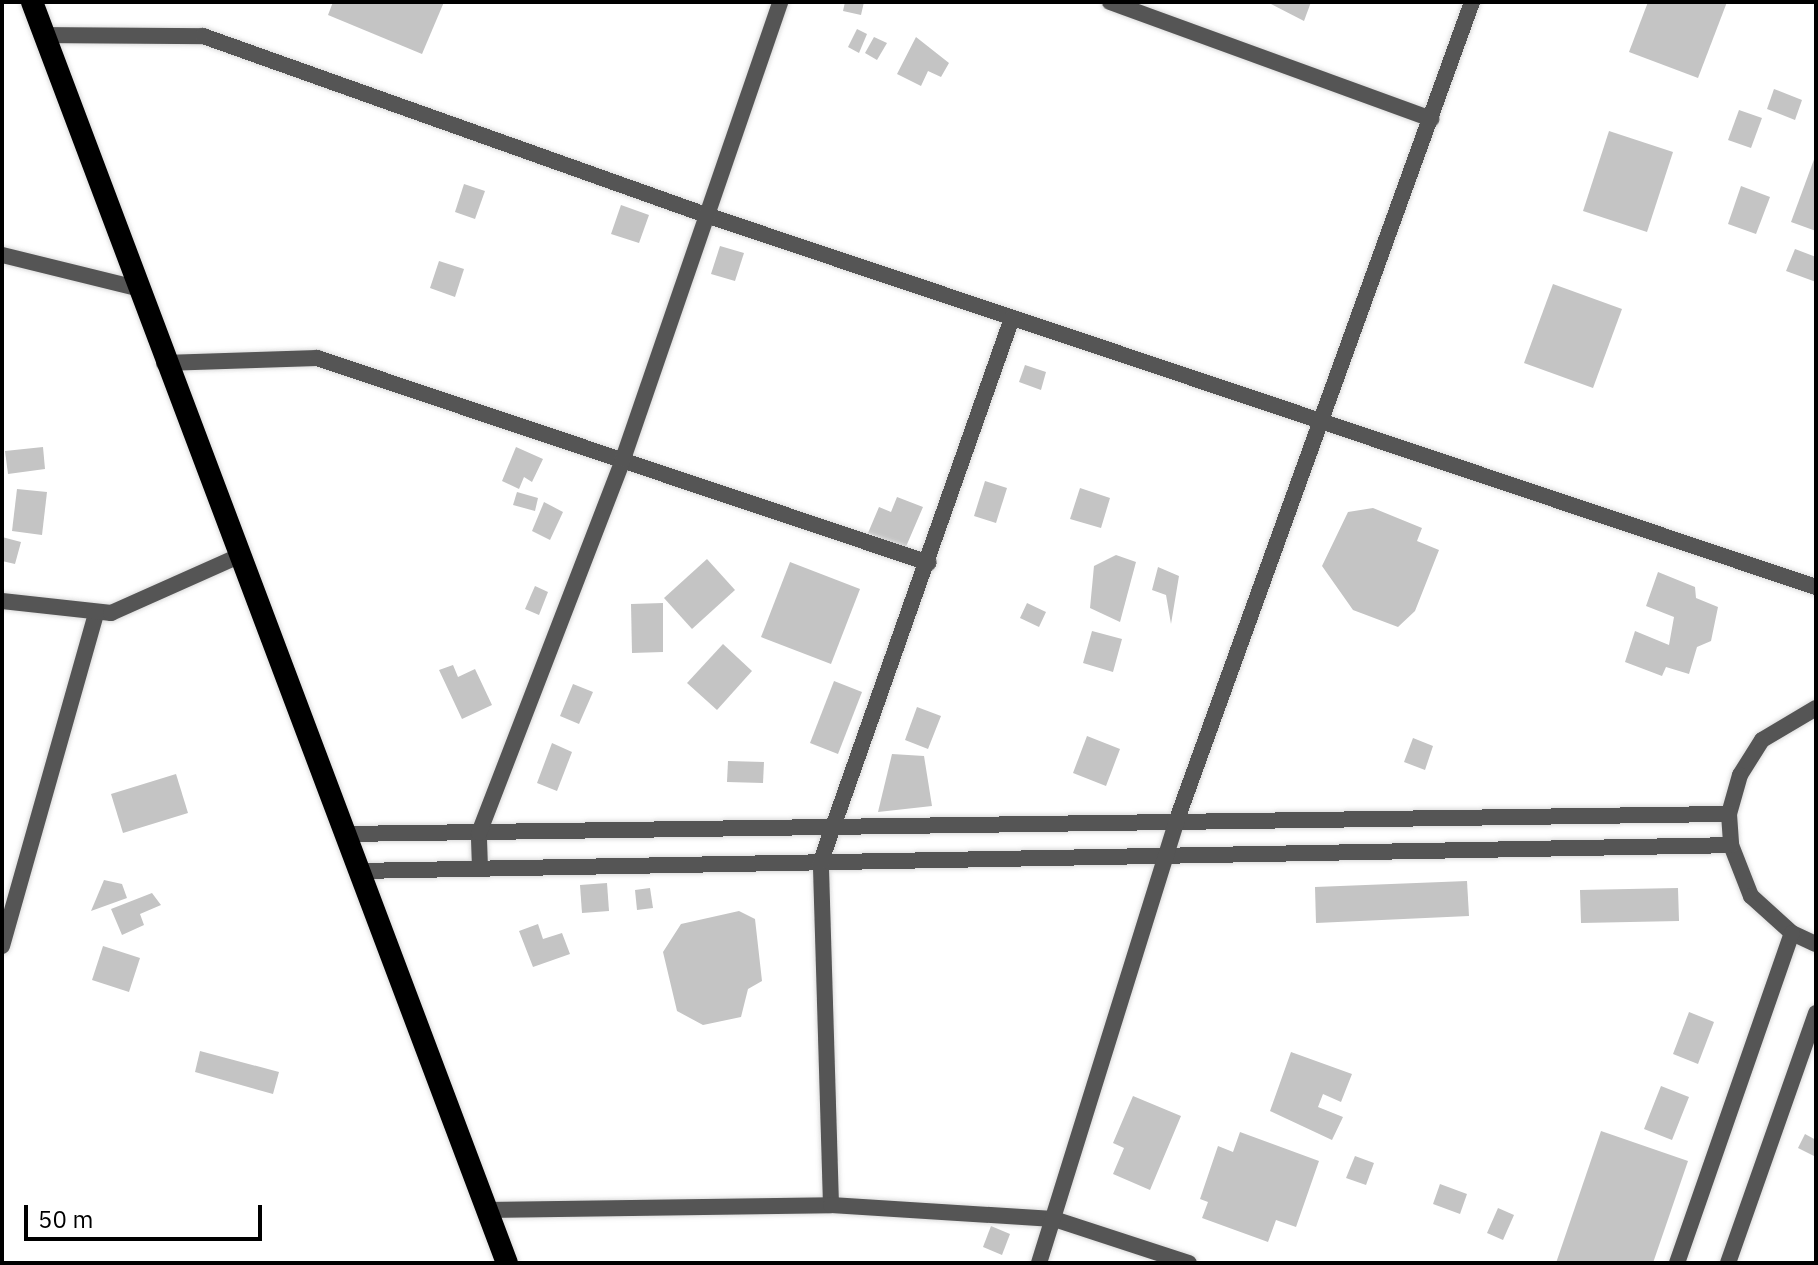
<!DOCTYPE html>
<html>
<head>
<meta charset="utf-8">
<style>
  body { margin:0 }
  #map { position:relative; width:1818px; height:1265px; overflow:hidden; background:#fff; font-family:"IBM Plex Sans",sans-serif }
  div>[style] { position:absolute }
  .building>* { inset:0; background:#c4c4c4 }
  .roads { filter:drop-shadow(0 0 2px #dbdbdb) drop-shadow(0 0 2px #dbdbdb) }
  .minor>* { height:16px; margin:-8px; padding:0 8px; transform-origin:8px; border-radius:8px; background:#555 }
  .tertiary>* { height:16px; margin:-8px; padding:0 8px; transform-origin:8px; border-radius:8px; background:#555 }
  .trunk>* { height:22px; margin:-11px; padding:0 11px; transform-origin:11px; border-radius:11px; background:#000 }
  span { translate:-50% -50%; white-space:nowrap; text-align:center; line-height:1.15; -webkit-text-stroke:6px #fff; paint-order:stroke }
  .frame { position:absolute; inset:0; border:4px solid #000; pointer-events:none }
  .scale { position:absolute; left:24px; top:1205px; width:238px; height:36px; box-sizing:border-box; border:4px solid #000; border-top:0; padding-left:10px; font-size:24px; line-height:28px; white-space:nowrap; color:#000; -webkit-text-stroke:6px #fff; paint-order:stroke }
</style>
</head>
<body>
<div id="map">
  <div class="building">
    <i style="clip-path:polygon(333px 2px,444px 2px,422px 54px,328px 15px)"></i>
    <i style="clip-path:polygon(845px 2px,864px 2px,861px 15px,843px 11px)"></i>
    <i style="clip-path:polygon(1267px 2px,1311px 2px,1304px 21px)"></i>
    <i style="clip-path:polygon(1648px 2px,1727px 2px,1698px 78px,1629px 52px)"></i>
    <i style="clip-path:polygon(857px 29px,867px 34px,859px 53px,848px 47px)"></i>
    <i style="clip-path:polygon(874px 37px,887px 43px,877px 60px,865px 53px)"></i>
    <i style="clip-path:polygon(916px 37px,949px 63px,941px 77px,928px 71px,921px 86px,897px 74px)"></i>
    <i style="clip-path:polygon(1774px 89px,1802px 100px,1795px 120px,1767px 109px)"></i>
    <i style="clip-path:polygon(1739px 110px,1762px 118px,1751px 148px,1728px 140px)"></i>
    <i style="clip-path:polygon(1609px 131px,1673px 152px,1647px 232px,1583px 211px)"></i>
    <i style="clip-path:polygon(1816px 154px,1816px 231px,1791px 222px)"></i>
    <i style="clip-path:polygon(464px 184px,485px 191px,475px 219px,455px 212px)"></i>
    <i style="clip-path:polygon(1741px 186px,1770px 197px,1756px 234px,1728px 224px)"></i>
    <i style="clip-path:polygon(621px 205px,649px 215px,639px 243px,611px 234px)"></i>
    <i style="clip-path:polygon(720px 246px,744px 253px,735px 281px,711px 274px)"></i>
    <i style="clip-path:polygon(1795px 249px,1816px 257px,1816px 282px,1786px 271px)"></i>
    <i style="clip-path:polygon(439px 261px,464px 269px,455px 297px,430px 288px)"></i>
    <i style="clip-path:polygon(1553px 284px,1622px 309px,1593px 388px,1524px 363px)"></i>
    <i style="clip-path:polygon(1025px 365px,1046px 372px,1041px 390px,1019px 382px)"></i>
    <i style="clip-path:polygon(43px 447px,45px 469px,8px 474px,5px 451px)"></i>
    <i style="clip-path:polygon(516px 447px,543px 459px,532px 482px,524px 477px,519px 489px,502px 481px)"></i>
    <i style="clip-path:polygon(985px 481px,1007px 488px,996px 523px,974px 516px)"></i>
    <i style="clip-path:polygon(1080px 488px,1110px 498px,1101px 528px,1070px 519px)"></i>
    <i style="clip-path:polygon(17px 489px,47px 492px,42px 535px,12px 531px)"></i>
    <i style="clip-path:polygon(517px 492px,538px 498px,535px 511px,513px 505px)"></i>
    <i style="clip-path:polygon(897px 497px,923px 507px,905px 549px,868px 533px,879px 507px,891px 512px)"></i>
    <i style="clip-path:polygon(544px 502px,563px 512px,550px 540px,532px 531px)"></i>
    <i style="clip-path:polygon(1373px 508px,1422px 528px,1417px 541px,1439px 550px,1415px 611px,1398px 627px,1353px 610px,1322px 566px,1348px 512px)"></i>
    <i style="clip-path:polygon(2px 537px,21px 542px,15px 564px,2px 561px)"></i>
    <i style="clip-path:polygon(1116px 555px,1136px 562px,1120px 622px,1090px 608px,1094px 566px)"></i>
    <i style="clip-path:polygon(707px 559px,735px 590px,692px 629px,664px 598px)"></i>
    <i style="clip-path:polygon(790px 562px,860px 589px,831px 664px,761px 637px)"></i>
    <i style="clip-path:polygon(1158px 567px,1179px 576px,1171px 624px,1166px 595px,1152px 590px)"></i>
    <i style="clip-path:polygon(1658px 572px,1695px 587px,1696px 598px,1718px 607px,1711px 641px,1697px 647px,1689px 674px,1666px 667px,1662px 676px,1625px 662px,1635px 631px,1669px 645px,1674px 617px,1646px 606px)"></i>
    <i style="clip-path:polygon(535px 586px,548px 592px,539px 615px,525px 609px)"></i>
    <i style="clip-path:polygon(663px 603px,663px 652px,632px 653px,631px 604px)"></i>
    <i style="clip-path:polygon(1027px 603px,1046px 612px,1039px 627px,1020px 618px)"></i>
    <i style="clip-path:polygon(1092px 631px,1122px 639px,1113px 672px,1083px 663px)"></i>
    <i style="clip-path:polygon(723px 644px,752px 671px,717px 710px,687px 683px)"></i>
    <i style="clip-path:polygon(453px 665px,458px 677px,475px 669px,492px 705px,462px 719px,439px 670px)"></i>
    <i style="clip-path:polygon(834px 681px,862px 692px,838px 754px,810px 743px)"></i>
    <i style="clip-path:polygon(573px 684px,593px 692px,579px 724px,560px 716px)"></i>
    <i style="clip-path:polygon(917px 707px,941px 716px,928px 749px,905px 740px)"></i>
    <i style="clip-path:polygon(1087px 736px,1120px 749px,1106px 786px,1073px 773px)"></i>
    <i style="clip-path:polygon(1413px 738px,1433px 746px,1425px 770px,1404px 762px)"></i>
    <i style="clip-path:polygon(552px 743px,572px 752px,557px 791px,537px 783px)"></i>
    <i style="clip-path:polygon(892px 754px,924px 756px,932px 806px,878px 812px)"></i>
    <i style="clip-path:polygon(728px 761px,764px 762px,763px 783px,727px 782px)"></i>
    <i style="clip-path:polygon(176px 774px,188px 813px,123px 833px,111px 794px)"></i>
    <i style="clip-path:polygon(104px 880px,122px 884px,127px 898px,91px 911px)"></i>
    <i style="clip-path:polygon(1467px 881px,1469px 916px,1316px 923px,1315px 887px)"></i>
    <i style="clip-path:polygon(607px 883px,609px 911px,582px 913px,580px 885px)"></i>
    <i style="clip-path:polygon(650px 888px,653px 908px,637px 910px,635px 890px)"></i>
    <i style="clip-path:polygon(1678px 888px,1679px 921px,1581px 923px,1580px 890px)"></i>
    <i style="clip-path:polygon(152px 893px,161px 905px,140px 914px,144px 925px,122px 935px,111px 909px)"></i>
    <i style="clip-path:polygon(739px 911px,755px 919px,762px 981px,748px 989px,741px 1017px,703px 1025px,677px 1011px,663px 952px,681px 924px)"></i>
    <i style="clip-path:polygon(538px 924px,543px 939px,562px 933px,570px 954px,533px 967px,519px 931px)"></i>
    <i style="clip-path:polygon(103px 946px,140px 958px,129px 992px,92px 980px)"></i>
    <i style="clip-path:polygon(1689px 1012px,1714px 1022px,1698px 1064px,1673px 1054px)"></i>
    <i style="clip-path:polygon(200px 1051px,279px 1072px,273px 1094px,195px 1072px)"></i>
    <i style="clip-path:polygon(1291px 1052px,1352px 1074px,1341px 1102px,1323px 1094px,1318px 1107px,1343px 1117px,1332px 1140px,1270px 1111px)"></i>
    <i style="clip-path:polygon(1661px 1086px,1689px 1097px,1672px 1140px,1644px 1129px)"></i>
    <i style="clip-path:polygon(1133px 1096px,1181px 1116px,1150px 1190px,1113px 1174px,1124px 1148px,1113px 1143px)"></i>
    <i style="clip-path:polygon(1601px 1131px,1688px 1161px,1653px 1263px,1556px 1263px)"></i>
    <i style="clip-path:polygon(1240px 1132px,1319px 1161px,1296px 1227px,1276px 1220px,1268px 1242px,1202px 1218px,1208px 1202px,1200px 1199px,1218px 1146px,1233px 1152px)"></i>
    <i style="clip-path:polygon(1805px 1134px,1816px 1140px,1816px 1157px,1798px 1148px)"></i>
    <i style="clip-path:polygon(1355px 1156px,1374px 1163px,1366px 1185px,1346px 1178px)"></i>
    <i style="clip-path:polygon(1440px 1184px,1467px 1194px,1460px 1214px,1433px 1204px)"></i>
    <i style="clip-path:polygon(1498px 1208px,1514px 1215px,1503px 1240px,1487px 1233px)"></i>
    <i style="clip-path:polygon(991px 1226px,1010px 1234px,1002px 1255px,983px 1247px)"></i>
  </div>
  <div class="roads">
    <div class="minor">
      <i style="left:1110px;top:2px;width:342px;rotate:20deg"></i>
      <i style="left:43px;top:35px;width:160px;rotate:0.4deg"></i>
      <i style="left:203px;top:36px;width:534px;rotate:19.59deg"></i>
      <i style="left:706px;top:215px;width:1171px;rotate:18.53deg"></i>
      <i style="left:2px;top:255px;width:142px;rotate:13.8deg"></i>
      <i style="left:164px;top:363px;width:153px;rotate:-1.9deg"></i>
      <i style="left:317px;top:358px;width:645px;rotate:18.52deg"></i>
      <i style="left:1816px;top:708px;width:63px;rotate:149.3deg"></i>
      <i style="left:1762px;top:740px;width:41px;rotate:122.2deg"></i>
      <i style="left:1740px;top:775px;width:41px;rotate:105.8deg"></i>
      <i style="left:1729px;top:814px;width:31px;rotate:86deg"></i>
      <i style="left:1731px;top:845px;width:55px;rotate:68.6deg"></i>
      <i style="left:1751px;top:896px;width:55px;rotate:42.1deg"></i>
      <i style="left:1792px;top:933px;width:26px;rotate:25deg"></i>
      <i style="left:344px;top:834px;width:1385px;rotate:-0.83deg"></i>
      <i style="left:480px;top:868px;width:35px;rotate:-92deg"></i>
      <i style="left:479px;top:833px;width:401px;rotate:-68.9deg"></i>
      <i style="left:623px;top:459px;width:483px;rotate:-71deg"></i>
      <i style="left:358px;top:871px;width:1373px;rotate:-1.08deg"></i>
      <i style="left:2px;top:946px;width:345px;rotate:-74.2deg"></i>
      <i style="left:831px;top:1205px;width:344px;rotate:-91.7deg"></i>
      <i style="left:821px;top:861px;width:576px;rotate:-70.62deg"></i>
      <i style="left:486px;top:1210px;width:345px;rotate:-0.8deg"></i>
      <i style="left:831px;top:1205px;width:223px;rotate:3.6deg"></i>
      <i style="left:1054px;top:1219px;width:142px;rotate:18.1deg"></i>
      <i style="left:1039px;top:1263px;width:462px;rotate:-72.7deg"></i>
      <i style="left:1176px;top:822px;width:872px;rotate:-70.15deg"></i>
      <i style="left:1677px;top:1263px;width:349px;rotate:-70.8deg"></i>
      <i style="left:1728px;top:1263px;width:265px;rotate:-70.6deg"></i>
    </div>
    <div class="tertiary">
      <i style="left:2px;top:601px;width:110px;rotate:6.3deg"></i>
      <i style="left:111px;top:613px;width:140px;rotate:-24deg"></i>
    </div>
    <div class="trunk">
      <i style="left:32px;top:2px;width:1347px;rotate:69.36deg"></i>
    </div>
  </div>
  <div class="frame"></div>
  <div class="scale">50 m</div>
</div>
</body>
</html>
